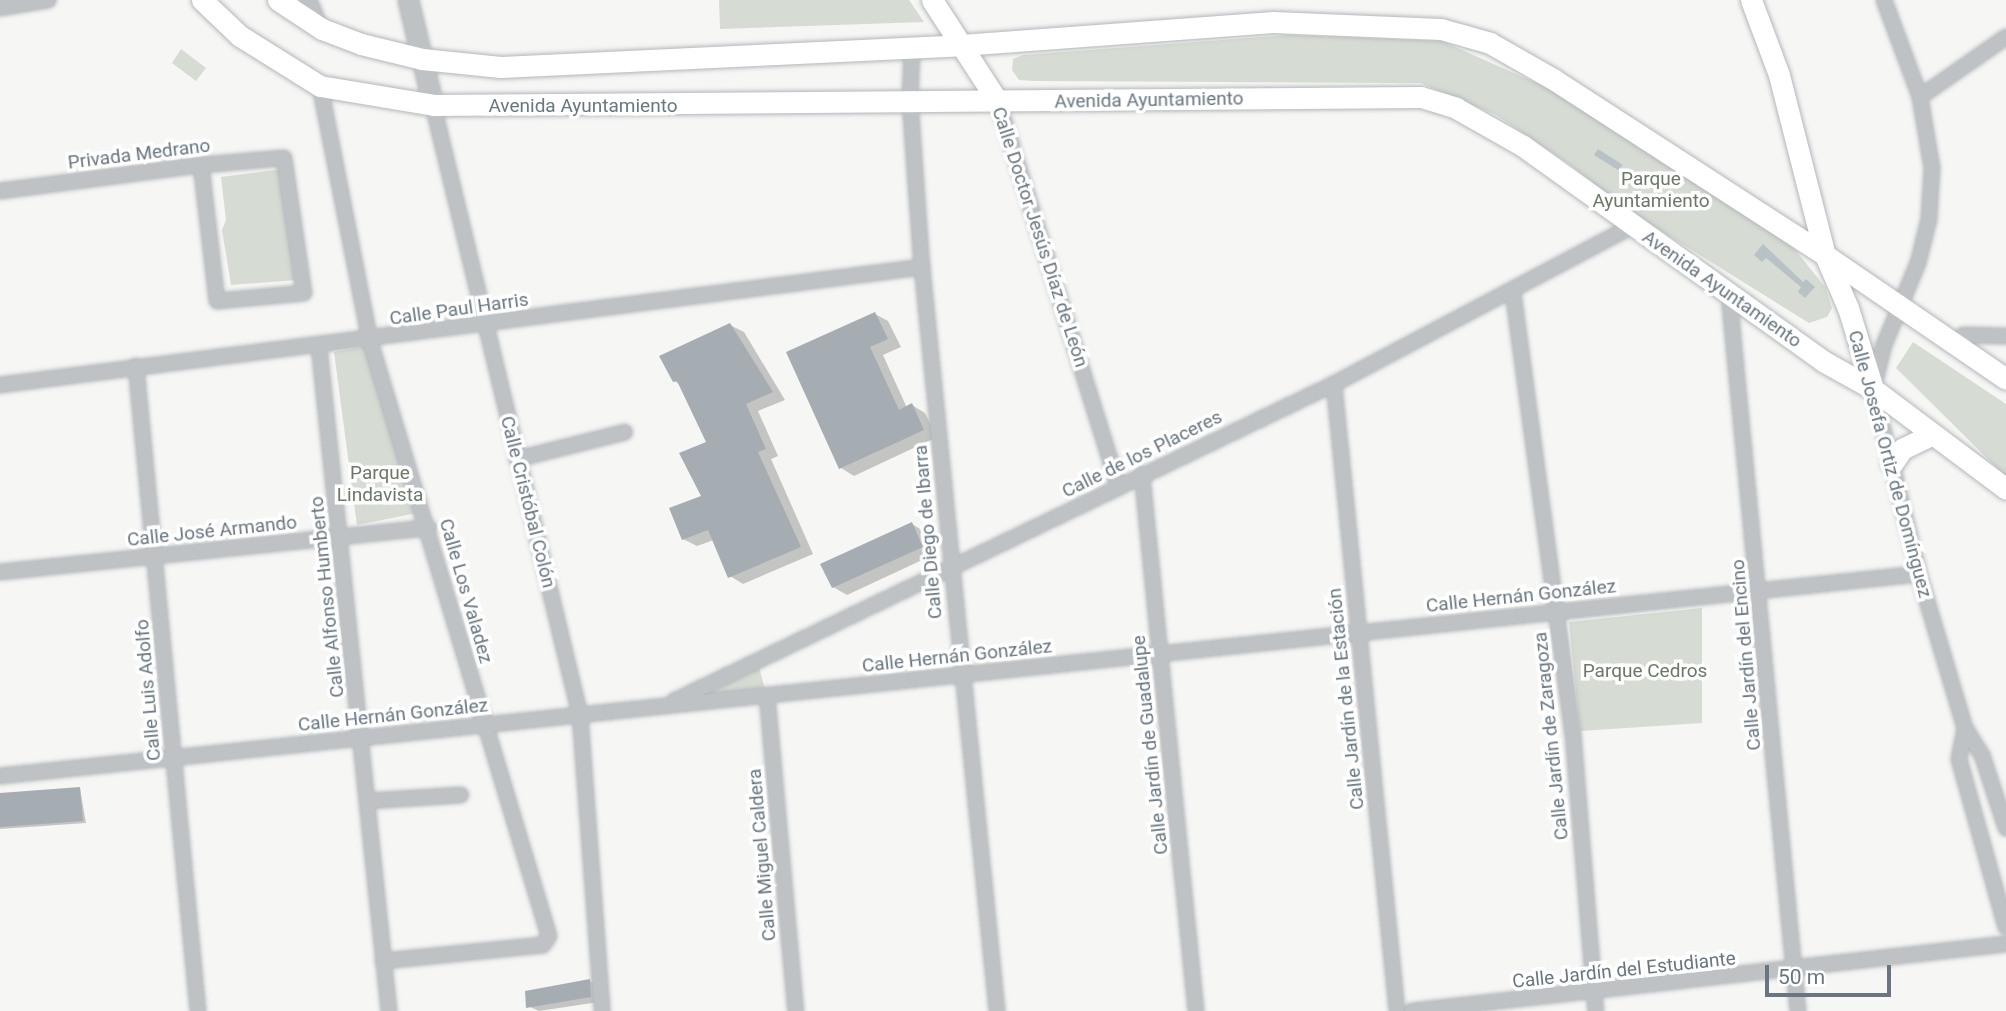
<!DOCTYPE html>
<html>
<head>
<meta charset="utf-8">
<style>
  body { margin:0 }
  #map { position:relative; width:2006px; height:1011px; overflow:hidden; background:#f6f6f4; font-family:Roboto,sans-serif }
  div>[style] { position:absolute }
  .green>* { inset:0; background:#d6dbd3 }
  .water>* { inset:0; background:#b8c1c5 }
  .shadow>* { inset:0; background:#0003 }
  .building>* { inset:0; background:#a6adb2 }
  .roads { filter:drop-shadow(0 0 2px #b3b7bb) drop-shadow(0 0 2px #b3b7bb) }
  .minor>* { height:14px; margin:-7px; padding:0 7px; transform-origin:7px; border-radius:7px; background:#bec2c5 }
  .tertiary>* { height:19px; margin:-9.5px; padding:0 9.5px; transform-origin:9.5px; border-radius:9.5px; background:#bec2c5 }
  .secondary>* { height:21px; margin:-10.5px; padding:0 10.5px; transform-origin:10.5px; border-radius:10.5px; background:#fff }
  span { translate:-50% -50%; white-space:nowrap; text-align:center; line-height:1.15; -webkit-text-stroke:7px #fff; paint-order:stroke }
  .street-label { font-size:19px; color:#697681 }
  .park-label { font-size:19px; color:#6a7967 }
  .scale { position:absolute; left:1765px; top:965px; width:126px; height:32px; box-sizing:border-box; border:4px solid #697681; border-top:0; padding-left:9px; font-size:21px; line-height:24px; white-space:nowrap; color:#697681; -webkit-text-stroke:5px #fff; paint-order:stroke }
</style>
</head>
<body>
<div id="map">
  <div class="green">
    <i style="clip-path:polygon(719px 0,909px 0,924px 22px,720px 29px)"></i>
    <i style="clip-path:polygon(1289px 35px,1442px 41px,1552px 90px,1793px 247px,1825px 287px,1832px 308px,1827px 317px,1809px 323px,1801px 318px,1629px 211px,1568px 163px,1496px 115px,1421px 83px,1034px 81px,1019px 80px,1012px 70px,1013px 59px,1023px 55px)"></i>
    <i style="clip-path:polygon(181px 49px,206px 68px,196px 81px,172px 63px)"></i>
    <i style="clip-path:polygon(282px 169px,297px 280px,231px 285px,222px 230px,226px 220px,221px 177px)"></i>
    <i style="clip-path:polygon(1913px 342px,2006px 404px,2006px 477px,1896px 368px)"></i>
    <i style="clip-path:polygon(368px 346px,417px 513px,357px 525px,334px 352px)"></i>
    <i style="clip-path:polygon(1702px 608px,1702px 723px,1580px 731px,1569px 622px)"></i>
    <i style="clip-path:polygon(759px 667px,766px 693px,673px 703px)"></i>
  </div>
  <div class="water">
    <i style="clip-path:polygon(1598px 149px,1623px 165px,1618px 170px,1594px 155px)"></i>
    <i style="clip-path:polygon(1763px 244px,1803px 282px,1806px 279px,1815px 287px,1805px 298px,1798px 292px,1801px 287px,1766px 258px,1762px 262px,1754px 255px)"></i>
  </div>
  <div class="shadow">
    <i style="clip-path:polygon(875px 314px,888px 321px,901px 347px,883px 355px,907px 408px,912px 405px,925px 413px,937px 437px,854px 476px,841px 468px,788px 353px)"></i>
    <i style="clip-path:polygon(730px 325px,744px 332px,785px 400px,758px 411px,778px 456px,771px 459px,813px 554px,743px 584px,730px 576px,714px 540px,697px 546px,683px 539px,704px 497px,708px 442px,681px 385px,674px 381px)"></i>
    <i style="clip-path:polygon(912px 524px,925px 532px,935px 554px,847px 595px,833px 587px)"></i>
    <i style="clip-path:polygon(80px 789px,86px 823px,0 829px,0 795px)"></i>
    <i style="clip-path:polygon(590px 981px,598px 986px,599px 1002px,539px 1011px,528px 1006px)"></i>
  </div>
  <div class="building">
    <i style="clip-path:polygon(875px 312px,888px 339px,870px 347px,899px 410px,912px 403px,924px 430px,839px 469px,786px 352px)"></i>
    <i style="clip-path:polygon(730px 323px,773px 392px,746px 404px,766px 449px,758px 452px,801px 547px,728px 578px,708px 530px,682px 540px,669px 508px,701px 496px,679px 453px,706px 442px,677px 381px,673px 382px,659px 356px)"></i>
    <i style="clip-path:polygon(912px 522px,923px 547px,832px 588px,820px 564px)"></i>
    <i style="clip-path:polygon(80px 787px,83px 821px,0 827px,0 793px)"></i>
    <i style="clip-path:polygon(590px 979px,591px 997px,526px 1008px,525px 991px)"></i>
  </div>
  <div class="roads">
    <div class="minor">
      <i style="left:309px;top:0;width:30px;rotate:67deg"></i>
      <i style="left:1884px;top:0;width:103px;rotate:69.6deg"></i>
      <i style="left:1920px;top:97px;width:72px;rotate:80.4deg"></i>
      <i style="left:1932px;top:168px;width:51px;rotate:93.4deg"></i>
      <i style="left:1929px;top:219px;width:45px;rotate:104deg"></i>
      <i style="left:1918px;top:263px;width:89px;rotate:112.5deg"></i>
      <i style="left:1884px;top:345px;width:45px;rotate:104deg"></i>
      <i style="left:1873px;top:389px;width:191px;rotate:76deg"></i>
      <i style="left:1919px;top:574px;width:161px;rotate:73.4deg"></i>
      <i style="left:1965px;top:728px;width:32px;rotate:58deg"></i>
      <i style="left:1982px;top:755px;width:77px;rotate:71.8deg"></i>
      <i style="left:0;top:8px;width:49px;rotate:-9.5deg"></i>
      <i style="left:912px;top:47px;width:54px;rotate:92.1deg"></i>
      <i style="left:910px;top:101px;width:166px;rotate:85.9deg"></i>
      <i style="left:922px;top:267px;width:748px;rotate:84.24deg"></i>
      <i style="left:320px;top:86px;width:260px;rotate:78.9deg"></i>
      <i style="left:370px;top:341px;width:621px;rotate:73.26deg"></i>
      <i style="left:549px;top:936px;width:11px;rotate:124deg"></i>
      <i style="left:543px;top:945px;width:161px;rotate:174.3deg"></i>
      <i style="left:1920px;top:97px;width:105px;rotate:-34.9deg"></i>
      <i style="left:998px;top:102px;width:404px;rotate:72.6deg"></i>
      <i style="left:433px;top:105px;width:627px;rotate:76.45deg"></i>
      <i style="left:580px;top:715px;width:297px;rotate:85.7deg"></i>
      <i style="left:0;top:191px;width:203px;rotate:-7.4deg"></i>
      <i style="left:201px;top:165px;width:83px;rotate:-4.8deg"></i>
      <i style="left:284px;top:158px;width:136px;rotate:81.6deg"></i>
      <i style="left:304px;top:293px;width:87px;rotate:174.7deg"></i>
      <i style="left:217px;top:301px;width:137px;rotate:-96.7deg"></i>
      <i style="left:1513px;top:292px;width:446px;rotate:82.3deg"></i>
      <i style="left:1573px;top:734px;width:278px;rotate:85.3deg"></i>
      <i style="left:1729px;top:295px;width:719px;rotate:84.5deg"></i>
      <i style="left:1963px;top:335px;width:43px;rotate:1.3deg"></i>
      <i style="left:319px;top:346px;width:669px;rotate:83.99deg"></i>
      <i style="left:136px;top:366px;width:648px;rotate:84.51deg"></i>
      <i style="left:1334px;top:384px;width:630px;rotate:84.26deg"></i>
      <i style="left:0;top:385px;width:930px;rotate:-7.29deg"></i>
      <i style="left:517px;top:459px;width:111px;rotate:-14deg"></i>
      <i style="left:1142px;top:474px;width:540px;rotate:84.26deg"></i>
      <i style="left:0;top:572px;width:431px;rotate:-5.9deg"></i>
      <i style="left:767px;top:695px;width:317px;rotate:84.8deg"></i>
      <i style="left:674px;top:701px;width:732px;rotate:-25.66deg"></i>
      <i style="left:1334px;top:384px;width:337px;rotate:-27.9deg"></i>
      <i style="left:1965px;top:728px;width:32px;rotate:101deg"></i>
      <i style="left:1959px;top:759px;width:174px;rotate:74.4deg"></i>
      <i style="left:0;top:776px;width:1930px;rotate:-6.01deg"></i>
      <i style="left:368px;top:801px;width:93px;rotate:-3.7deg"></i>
      <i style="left:1412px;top:1011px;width:598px;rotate:-6.44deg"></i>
    </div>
    <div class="tertiary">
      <i style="left:408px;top:0;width:108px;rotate:76.6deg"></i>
    </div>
    <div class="secondary">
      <i style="left:202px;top:0;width:52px;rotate:43.5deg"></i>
      <i style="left:240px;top:36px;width:94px;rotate:32deg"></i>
      <i style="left:320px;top:86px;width:115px;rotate:9.5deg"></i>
      <i style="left:433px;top:105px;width:988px;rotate:-0.46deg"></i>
      <i style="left:1421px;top:97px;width:37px;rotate:17deg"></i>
      <i style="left:1456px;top:108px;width:77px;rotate:29.6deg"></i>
      <i style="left:1523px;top:146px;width:369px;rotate:35.6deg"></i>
      <i style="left:1823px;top:361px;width:57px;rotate:29.2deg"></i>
      <i style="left:1873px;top:389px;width:166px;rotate:36.9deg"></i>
      <i style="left:278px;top:0;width:53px;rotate:33.4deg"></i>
      <i style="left:322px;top:29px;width:42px;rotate:21deg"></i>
      <i style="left:361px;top:44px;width:63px;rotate:13.8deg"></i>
      <i style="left:422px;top:59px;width:79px;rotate:5.8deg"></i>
      <i style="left:501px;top:67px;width:461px;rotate:-2.7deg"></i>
      <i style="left:961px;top:45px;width:313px;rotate:-4.2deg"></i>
      <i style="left:1273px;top:22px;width:168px;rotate:2.4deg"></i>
      <i style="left:1441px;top:29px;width:51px;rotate:15.9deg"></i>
      <i style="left:1490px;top:43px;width:73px;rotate:29.7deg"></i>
      <i style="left:1553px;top:79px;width:324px;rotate:32.9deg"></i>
      <i style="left:1825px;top:255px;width:219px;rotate:34.4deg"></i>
      <i style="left:932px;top:0;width:121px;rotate:57.1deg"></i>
      <i style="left:1751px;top:0;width:80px;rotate:69.5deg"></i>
      <i style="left:1779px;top:75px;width:186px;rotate:75.7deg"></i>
      <i style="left:1825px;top:255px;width:58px;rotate:66.5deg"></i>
      <i style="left:1848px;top:308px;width:85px;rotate:72.8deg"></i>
      <i style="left:1892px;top:464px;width:18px;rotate:-56deg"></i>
      <i style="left:1902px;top:449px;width:32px;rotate:-26deg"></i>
    </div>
  </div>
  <div class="street-label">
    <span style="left:1149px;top:100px;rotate:-1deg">Avenida Ayuntamiento</span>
    <span style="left:583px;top:106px">Avenida Ayuntamiento</span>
    <span style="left:139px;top:154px;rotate:-7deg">Privada Medrano</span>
    <span style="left:1040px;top:237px;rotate:72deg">Calle Doctor Jesús Díaz de León</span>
    <span style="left:1722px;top:289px;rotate:35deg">Avenida Ayuntamiento</span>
    <span style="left:459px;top:309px;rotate:-8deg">Calle Paul Harris</span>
    <span style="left:1142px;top:454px;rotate:-26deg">Calle de los Placeres</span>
    <span style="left:1890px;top:464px;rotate:75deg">Calle Josefa Ortiz de Domínguez</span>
    <span style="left:528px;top:502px;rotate:76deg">Calle Cristóbal Colón</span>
    <span style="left:212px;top:531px;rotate:-6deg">Calle José Armando</span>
    <span style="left:928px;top:532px;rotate:-95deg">Calle Diego de Ibarra</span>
    <span style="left:466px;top:591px;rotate:74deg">Calle Los Valadez</span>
    <span style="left:1521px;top:596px;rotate:-6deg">Calle Hernán González</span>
    <span style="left:327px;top:597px;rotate:-96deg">Calle Alfonso Humberto</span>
    <span style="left:1746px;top:655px;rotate:-95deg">Calle Jardín del Encino</span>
    <span style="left:957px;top:656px;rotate:-6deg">Calle Hernán González</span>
    <span style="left:148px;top:690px;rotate:-95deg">Calle Luis Adolfo</span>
    <span style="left:1346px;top:699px;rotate:-96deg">Calle Jardín de la Estación</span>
    <span style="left:393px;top:715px;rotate:-6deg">Calle Hernán González</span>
    <span style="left:1551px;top:736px;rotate:-96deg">Calle Jardín de Zaragoza</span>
    <span style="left:1150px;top:745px;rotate:-96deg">Calle Jardín de Guadalupe</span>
    <span style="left:762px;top:855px;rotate:-95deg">Calle Miguel Caldera</span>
    <span style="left:1624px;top:970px;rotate:-6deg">Calle Jardín del Estudiante</span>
  </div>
  <div class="park-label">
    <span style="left:1651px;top:190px">Parque<br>Ayuntamiento</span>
    <span style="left:380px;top:484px">Parque<br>Lindavista</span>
    <span style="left:1645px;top:671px">Parque Cedros</span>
  </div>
  <div class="scale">50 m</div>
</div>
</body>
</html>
